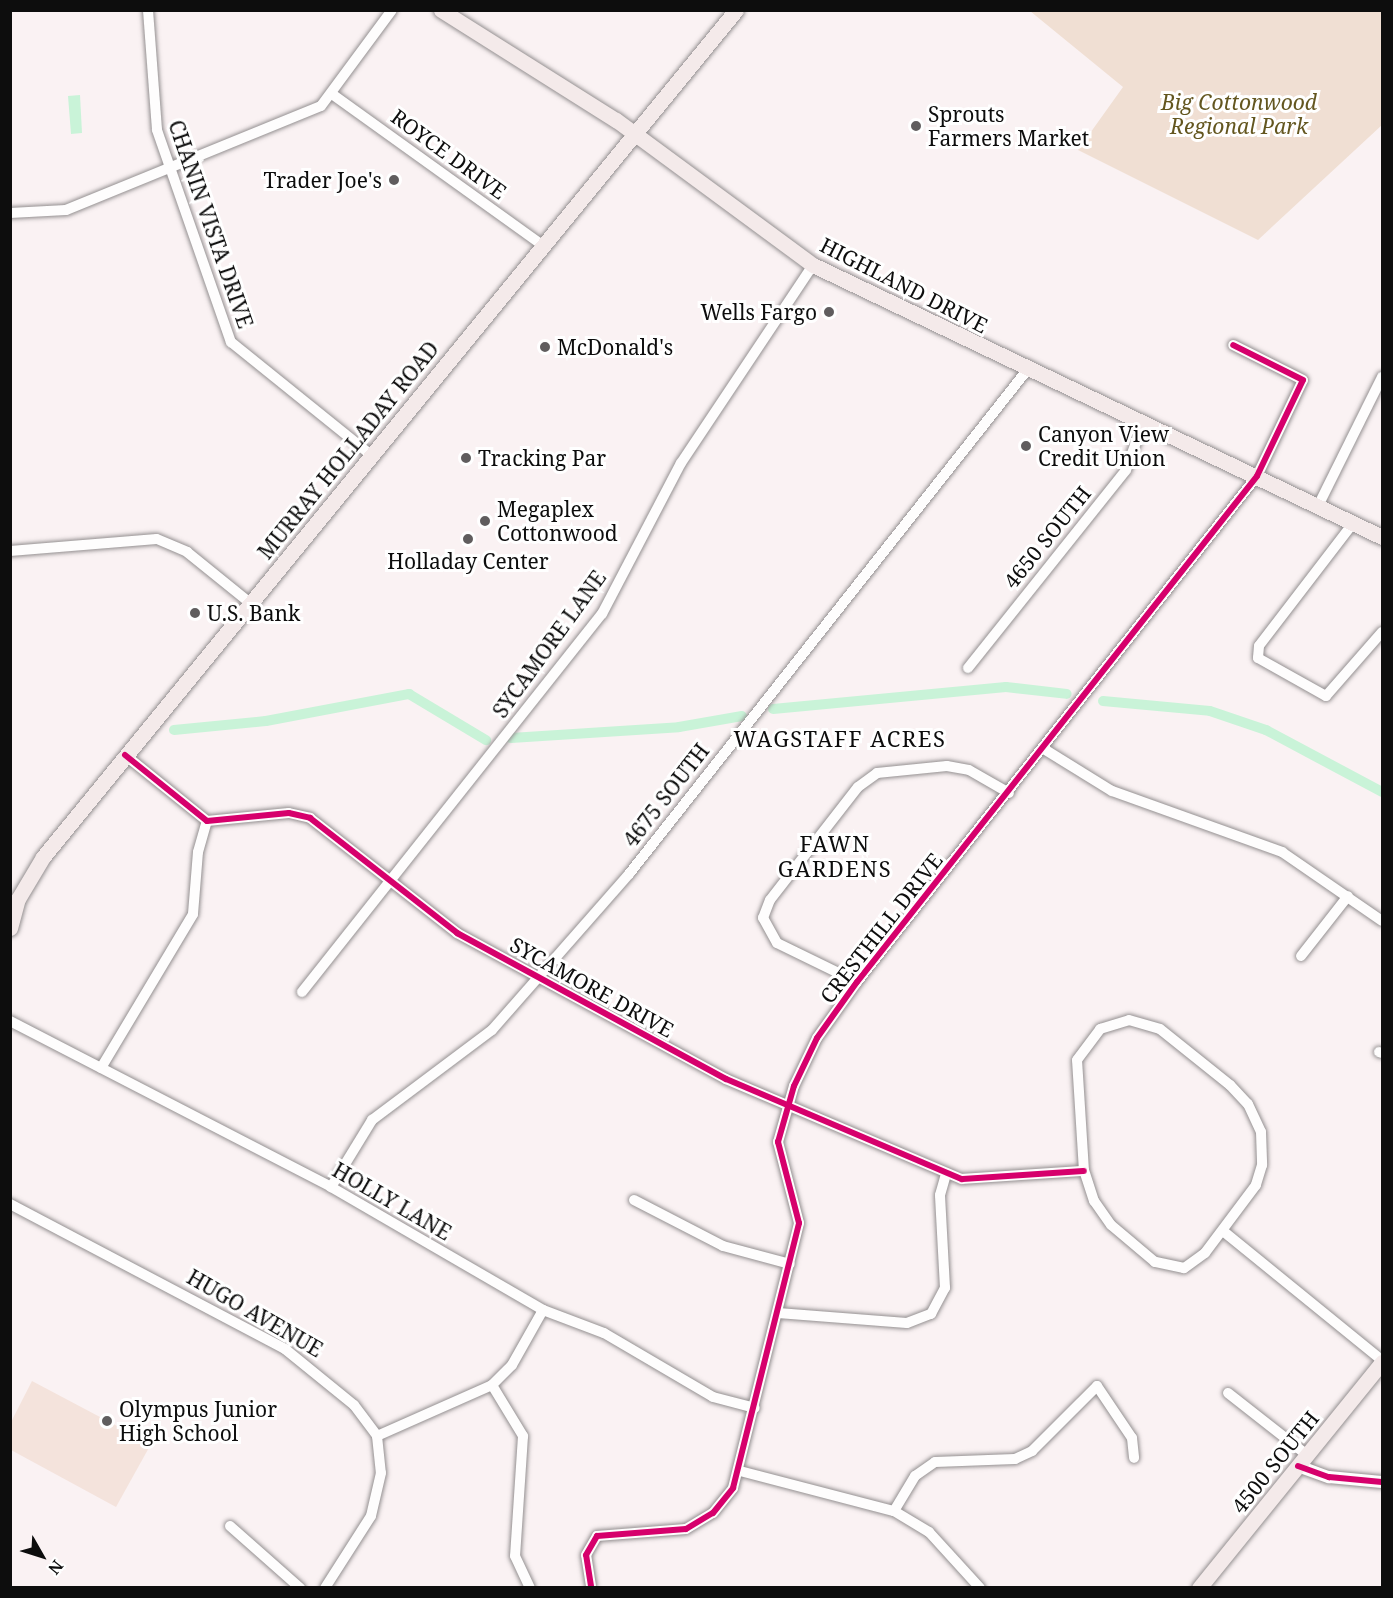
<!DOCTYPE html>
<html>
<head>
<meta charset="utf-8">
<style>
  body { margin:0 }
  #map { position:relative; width:1393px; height:1598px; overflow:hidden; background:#faf2f3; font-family:"Noto Serif",serif }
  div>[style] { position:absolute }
  .green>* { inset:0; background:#f0dfd3 }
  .pitch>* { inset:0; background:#f4e3dc }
  .water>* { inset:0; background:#c9f3d8 }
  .canal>* { height:10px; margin:-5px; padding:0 5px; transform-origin:5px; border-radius:5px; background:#c9f3d8 }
  .roads { filter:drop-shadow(0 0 2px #949091) drop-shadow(0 0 2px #949091) }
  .minor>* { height:10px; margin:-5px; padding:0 5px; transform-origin:5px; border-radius:5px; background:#fefdfd }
  .tertiary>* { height:12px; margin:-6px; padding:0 6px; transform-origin:6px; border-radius:6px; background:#fefdfd }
  .secondary>* { height:15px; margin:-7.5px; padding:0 7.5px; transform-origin:7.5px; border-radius:7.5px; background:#f4eaea }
  .cycleway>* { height:6px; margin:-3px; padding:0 3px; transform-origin:3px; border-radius:3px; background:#d6006c }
  .dots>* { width:16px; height:16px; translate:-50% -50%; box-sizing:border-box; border:3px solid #fff; border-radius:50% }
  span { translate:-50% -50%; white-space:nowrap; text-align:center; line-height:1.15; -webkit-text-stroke:6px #fff; paint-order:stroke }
  .park-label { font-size:21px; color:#63561f; font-style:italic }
  .poi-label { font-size:21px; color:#0d0d0d }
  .left { translate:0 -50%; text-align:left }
  .right { translate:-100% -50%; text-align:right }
  .street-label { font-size:21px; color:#0d0d0d }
  .neighbourhood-label { font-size:22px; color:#0d0d0d; letter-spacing:1.5px }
  .frame { position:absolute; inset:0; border:12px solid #0d0d0d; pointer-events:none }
  .north { position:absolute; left:12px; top:1526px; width:60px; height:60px; -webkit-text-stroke:4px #fff; paint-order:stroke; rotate:129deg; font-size:16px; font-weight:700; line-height:24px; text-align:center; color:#0d0d0d }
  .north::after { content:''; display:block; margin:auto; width:21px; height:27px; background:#0d0d0d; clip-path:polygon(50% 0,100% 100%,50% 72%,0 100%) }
</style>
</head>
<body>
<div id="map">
  <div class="green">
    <i style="clip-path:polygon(1030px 11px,1382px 11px,1382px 125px,1258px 240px,1078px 150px,1123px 87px)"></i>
  </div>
  <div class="pitch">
    <i style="clip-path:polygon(32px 1381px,151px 1444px,116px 1507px,11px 1450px,11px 1422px)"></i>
  </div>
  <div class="water">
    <i style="clip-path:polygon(80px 95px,82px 133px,71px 134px,68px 96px)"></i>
  </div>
  <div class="canal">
    <i style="left:1103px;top:701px;width:107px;rotate:5.3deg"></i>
    <i style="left:1210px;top:711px;width:59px;rotate:18.7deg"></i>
    <i style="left:1266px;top:730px;width:132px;rotate:28.1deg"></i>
    <i style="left:773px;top:709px;width:234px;rotate:-5.4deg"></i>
    <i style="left:1006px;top:687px;width:61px;rotate:6.5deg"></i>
    <i style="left:174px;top:730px;width:92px;rotate:-5.6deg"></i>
    <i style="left:266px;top:721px;width:146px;rotate:-10.7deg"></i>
    <i style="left:409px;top:694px;width:90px;rotate:30.9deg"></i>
    <i style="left:511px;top:738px;width:168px;rotate:-3.7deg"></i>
    <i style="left:679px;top:727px;width:64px;rotate:-9.9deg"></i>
  </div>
  <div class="roads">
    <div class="minor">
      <i style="left:148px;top:10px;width:120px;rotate:85.7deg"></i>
      <i style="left:157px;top:130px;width:225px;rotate:70.8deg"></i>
      <i style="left:231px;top:342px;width:180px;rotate:38.9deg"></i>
      <i style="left:332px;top:94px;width:259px;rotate:35.7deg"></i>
      <i style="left:10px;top:213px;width:56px;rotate:-3.1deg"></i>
      <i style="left:66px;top:210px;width:275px;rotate:-22.2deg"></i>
      <i style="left:321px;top:106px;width:119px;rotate:-53.5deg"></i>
      <i style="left:1319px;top:504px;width:142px;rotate:-63.6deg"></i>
      <i style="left:1354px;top:522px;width:156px;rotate:127.5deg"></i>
      <i style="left:1259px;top:646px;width:12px;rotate:95deg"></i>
      <i style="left:1258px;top:658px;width:78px;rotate:29.2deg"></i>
      <i style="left:1326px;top:696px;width:85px;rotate:-48.8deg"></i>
      <i style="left:10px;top:551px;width:147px;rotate:-4.7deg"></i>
      <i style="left:157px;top:539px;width:33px;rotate:23deg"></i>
      <i style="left:187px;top:552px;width:81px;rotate:39deg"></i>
      <i style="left:968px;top:668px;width:253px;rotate:-51.4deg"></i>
      <i style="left:1126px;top:470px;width:50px;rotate:-70.1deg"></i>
      <i style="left:1044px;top:749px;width:80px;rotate:31.7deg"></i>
      <i style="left:1112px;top:791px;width:181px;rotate:19.7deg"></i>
      <i style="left:1282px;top:852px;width:121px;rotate:34.6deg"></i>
      <i style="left:125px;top:755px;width:105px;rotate:38.8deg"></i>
      <i style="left:207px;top:821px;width:82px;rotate:-5.6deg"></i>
      <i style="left:289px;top:813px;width:22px;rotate:13deg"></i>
      <i style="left:310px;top:818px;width:187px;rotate:38deg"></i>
      <i style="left:457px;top:933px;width:306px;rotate:28.5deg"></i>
      <i style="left:726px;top:1079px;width:256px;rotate:23deg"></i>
      <i style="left:962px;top:1179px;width:122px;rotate:-3.8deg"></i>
      <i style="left:1301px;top:956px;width:76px;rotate:-51.9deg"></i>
      <i style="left:857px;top:982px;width:89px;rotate:-154deg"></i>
      <i style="left:777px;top:943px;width:29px;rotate:-119deg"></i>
      <i style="left:763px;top:918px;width:19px;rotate:-69deg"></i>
      <i style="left:770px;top:900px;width:143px;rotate:-52.1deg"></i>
      <i style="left:858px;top:787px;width:24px;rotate:-36deg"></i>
      <i style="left:877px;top:773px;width:70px;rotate:-5.7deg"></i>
      <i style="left:947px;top:766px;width:22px;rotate:10deg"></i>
      <i style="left:969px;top:770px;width:46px;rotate:29.9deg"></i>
      <i style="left:302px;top:992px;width:483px;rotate:-51.6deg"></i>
      <i style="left:602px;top:614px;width:170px;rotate:-62.4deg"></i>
      <i style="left:681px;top:463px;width:238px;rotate:-56.3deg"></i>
      <i style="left:1129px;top:1020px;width:32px;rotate:16deg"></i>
      <i style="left:1160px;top:1029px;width:90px;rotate:38.7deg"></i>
      <i style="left:1230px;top:1085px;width:26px;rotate:47deg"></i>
      <i style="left:1248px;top:1104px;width:31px;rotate:65deg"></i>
      <i style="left:1261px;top:1132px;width:33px;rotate:88deg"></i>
      <i style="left:1262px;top:1165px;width:21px;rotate:107deg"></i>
      <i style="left:1256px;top:1185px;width:85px;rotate:126.9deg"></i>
      <i style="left:1205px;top:1253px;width:26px;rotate:144deg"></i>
      <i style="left:1184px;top:1268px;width:30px;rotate:-168deg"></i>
      <i style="left:1155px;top:1262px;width:57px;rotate:-139.9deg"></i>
      <i style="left:1111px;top:1225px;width:29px;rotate:-125deg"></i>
      <i style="left:1094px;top:1201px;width:32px;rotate:-108deg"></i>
      <i style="left:1084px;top:1171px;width:111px;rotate:-93.6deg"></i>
      <i style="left:1077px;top:1060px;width:39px;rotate:-53deg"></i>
      <i style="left:1100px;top:1029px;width:30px;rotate:-17deg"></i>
      <i style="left:10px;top:1021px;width:361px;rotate:27.3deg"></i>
      <i style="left:331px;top:1187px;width:245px;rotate:30.1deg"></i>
      <i style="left:543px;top:1310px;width:65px;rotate:20.7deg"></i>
      <i style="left:604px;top:1333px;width:126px;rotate:30.4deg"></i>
      <i style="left:713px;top:1397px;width:43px;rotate:14.7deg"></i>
      <i style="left:1379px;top:1052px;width:3px;rotate:18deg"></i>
      <i style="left:101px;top:1068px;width:179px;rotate:-59.1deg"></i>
      <i style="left:193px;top:914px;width:62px;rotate:-85.4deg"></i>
      <i style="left:198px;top:852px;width:32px;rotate:-74deg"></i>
      <i style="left:331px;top:1187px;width:79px;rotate:-58.5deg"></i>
      <i style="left:372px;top:1120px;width:150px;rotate:-36.9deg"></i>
      <i style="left:492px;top:1030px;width:208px;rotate:-48.7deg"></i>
      <i style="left:629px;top:874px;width:644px;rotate:-51.69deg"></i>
      <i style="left:634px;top:1200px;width:100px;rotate:27.3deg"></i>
      <i style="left:723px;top:1246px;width:69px;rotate:15deg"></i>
      <i style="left:10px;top:1204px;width:311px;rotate:27.8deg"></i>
      <i style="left:285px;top:1349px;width:89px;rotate:39.1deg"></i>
      <i style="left:354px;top:1405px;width:39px;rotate:53deg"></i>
      <i style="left:377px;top:1436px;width:37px;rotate:84deg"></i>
      <i style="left:381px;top:1473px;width:44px;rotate:103.1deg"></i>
      <i style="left:371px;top:1516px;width:85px;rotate:122.6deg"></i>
      <i style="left:1223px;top:1231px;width:205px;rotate:39.1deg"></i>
      <i style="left:778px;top:1313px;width:129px;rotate:4.4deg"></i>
      <i style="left:907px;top:1323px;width:26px;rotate:-21deg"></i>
      <i style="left:931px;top:1314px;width:30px;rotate:-62deg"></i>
      <i style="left:945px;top:1288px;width:93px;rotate:-93.1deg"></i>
      <i style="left:940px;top:1195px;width:22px;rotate:-74deg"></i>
      <i style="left:492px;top:1385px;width:60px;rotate:58.7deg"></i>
      <i style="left:523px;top:1436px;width:120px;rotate:93.8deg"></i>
      <i style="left:515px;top:1556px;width:35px;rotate:65deg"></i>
      <i style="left:1228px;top:1393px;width:100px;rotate:38.1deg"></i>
      <i style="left:377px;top:1436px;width:126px;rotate:-23.9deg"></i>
      <i style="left:492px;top:1385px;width:28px;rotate:-45deg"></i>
      <i style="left:512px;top:1365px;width:63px;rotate:-60.6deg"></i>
      <i style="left:740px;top:1471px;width:159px;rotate:14.6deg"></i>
      <i style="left:894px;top:1511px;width:41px;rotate:31deg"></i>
      <i style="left:929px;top:1532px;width:76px;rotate:47.7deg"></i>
      <i style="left:894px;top:1511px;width:41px;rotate:-59deg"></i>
      <i style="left:915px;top:1476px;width:24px;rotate:-35deg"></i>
      <i style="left:935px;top:1462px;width:80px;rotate:-2.1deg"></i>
      <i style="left:1015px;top:1459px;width:19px;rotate:-25deg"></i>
      <i style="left:1032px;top:1451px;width:92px;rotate:-45deg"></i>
      <i style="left:1097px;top:1386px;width:63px;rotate:56.1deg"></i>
      <i style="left:1132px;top:1438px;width:20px;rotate:84deg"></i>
      <i style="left:230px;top:1526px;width:94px;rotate:41.5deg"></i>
      <i style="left:591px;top:1586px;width:31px;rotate:-99deg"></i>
      <i style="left:586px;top:1555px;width:22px;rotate:-60deg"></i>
      <i style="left:597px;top:1536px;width:89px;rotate:-4.5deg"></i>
      <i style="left:686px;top:1529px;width:31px;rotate:-31deg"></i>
      <i style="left:713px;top:1513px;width:32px;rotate:-51deg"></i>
      <i style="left:733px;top:1488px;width:273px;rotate:-76deg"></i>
      <i style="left:799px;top:1223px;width:84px;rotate:-104.5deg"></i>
      <i style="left:778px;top:1142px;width:58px;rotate:-74.1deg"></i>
      <i style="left:794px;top:1086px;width:53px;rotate:-64.4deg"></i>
      <i style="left:817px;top:1038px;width:69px;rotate:-54.5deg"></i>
      <i style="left:857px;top:982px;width:645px;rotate:-51.67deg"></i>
      <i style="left:1257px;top:476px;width:106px;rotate:-64.4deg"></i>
      <i style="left:1303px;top:380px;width:78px;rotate:-153.4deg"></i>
    </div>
    <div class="tertiary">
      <i style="left:1298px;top:1466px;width:33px;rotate:20deg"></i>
      <i style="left:1329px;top:1477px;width:53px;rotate:5.4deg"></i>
    </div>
    <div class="secondary">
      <i style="left:441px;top:10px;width:207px;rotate:32.2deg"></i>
      <i style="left:616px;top:120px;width:245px;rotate:36.4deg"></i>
      <i style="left:813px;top:265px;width:631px;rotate:25.55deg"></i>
      <i style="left:10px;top:928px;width:30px;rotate:-75deg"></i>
      <i style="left:18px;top:899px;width:49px;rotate:-59.2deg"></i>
      <i style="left:43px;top:857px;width:1094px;rotate:-50.71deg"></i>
      <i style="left:1199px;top:1588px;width:291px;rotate:-51deg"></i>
    </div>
  </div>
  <div class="cycleway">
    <i style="left:125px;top:755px;width:105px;rotate:38.8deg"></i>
    <i style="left:207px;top:821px;width:82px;rotate:-5.6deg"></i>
    <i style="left:289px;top:813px;width:22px;rotate:13deg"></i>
    <i style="left:310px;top:818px;width:187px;rotate:38deg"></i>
    <i style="left:457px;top:933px;width:306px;rotate:28.5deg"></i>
    <i style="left:726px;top:1079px;width:256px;rotate:23deg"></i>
    <i style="left:962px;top:1179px;width:122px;rotate:-3.8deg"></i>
    <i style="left:1298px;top:1466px;width:33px;rotate:20deg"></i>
    <i style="left:1329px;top:1477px;width:53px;rotate:5.4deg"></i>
    <i style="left:591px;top:1586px;width:31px;rotate:-99deg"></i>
    <i style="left:586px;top:1555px;width:22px;rotate:-60deg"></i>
    <i style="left:597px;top:1536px;width:89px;rotate:-4.5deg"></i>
    <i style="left:686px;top:1529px;width:31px;rotate:-31deg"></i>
    <i style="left:713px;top:1513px;width:32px;rotate:-51deg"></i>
    <i style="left:733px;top:1488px;width:273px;rotate:-76deg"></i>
    <i style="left:799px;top:1223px;width:84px;rotate:-104.5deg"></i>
    <i style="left:778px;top:1142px;width:58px;rotate:-74.1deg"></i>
    <i style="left:794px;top:1086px;width:53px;rotate:-64.4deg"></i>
    <i style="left:817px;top:1038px;width:69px;rotate:-54.5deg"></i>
    <i style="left:857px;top:982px;width:645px;rotate:-51.67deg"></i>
    <i style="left:1257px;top:476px;width:106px;rotate:-64.4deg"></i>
    <i style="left:1303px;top:380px;width:78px;rotate:-153.4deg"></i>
  </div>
  <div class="dots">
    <i style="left:916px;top:126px;background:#605d5e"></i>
    <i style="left:394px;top:180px;background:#605d5e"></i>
    <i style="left:829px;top:312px;background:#605d5e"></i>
    <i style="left:545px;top:347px;background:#605d5e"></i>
    <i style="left:1026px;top:446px;background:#605d5e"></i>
    <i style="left:466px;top:458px;background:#605d5e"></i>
    <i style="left:485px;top:521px;background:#605d5e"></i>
    <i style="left:468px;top:539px;background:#605d5e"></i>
    <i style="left:195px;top:613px;background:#605d5e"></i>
    <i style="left:107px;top:1421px;background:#605d5e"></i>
  </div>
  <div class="park-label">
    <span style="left:1239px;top:114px">Big Cottonwood<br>Regional Park</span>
  </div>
  <div class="poi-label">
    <span class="left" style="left:928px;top:126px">Sprouts<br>Farmers Market</span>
    <span class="right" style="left:382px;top:180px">Trader Joe's</span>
    <span class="right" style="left:817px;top:312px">Wells Fargo</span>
    <span class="left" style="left:557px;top:347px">McDonald's</span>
    <span class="left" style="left:1038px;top:446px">Canyon View<br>Credit Union</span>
    <span class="left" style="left:478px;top:458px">Tracking Par</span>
    <span class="left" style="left:497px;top:521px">Megaplex<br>Cottonwood</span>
    <span style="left:468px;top:561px">Holladay Center</span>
    <span class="left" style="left:207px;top:613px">U.S. Bank</span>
    <span class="left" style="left:119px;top:1421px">Olympus Junior<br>High School</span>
  </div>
  <div class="street-label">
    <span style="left:449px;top:154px;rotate:36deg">ROYCE DRIVE</span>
    <span style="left:211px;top:224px;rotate:71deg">CHANIN VISTA DRIVE</span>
    <span style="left:904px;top:285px;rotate:27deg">HIGHLAND DRIVE</span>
    <span style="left:348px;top:450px;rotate:-51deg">MURRAY HOLLADAY ROAD</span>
    <span style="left:1047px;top:537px;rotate:-51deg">4650 SOUTH</span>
    <span style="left:549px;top:644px;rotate:-54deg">SYCAMORE LANE</span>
    <span style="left:666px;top:795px;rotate:-52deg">4675 SOUTH</span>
    <span style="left:881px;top:928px;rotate:-52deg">CRESTHILL DRIVE</span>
    <span style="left:592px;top:987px;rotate:29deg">SYCAMORE DRIVE</span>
    <span style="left:392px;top:1201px;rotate:30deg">HOLLY LANE</span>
    <span style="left:255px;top:1313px;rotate:30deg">HUGO AVENUE</span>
    <span style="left:1275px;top:1462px;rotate:-51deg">4500 SOUTH</span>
  </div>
  <div class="neighbourhood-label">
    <span style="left:840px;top:739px">WAGSTAFF ACRES</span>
    <span style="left:835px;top:856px">FAWN<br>GARDENS</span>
  </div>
  <div class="frame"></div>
  <div class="north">N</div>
</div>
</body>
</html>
